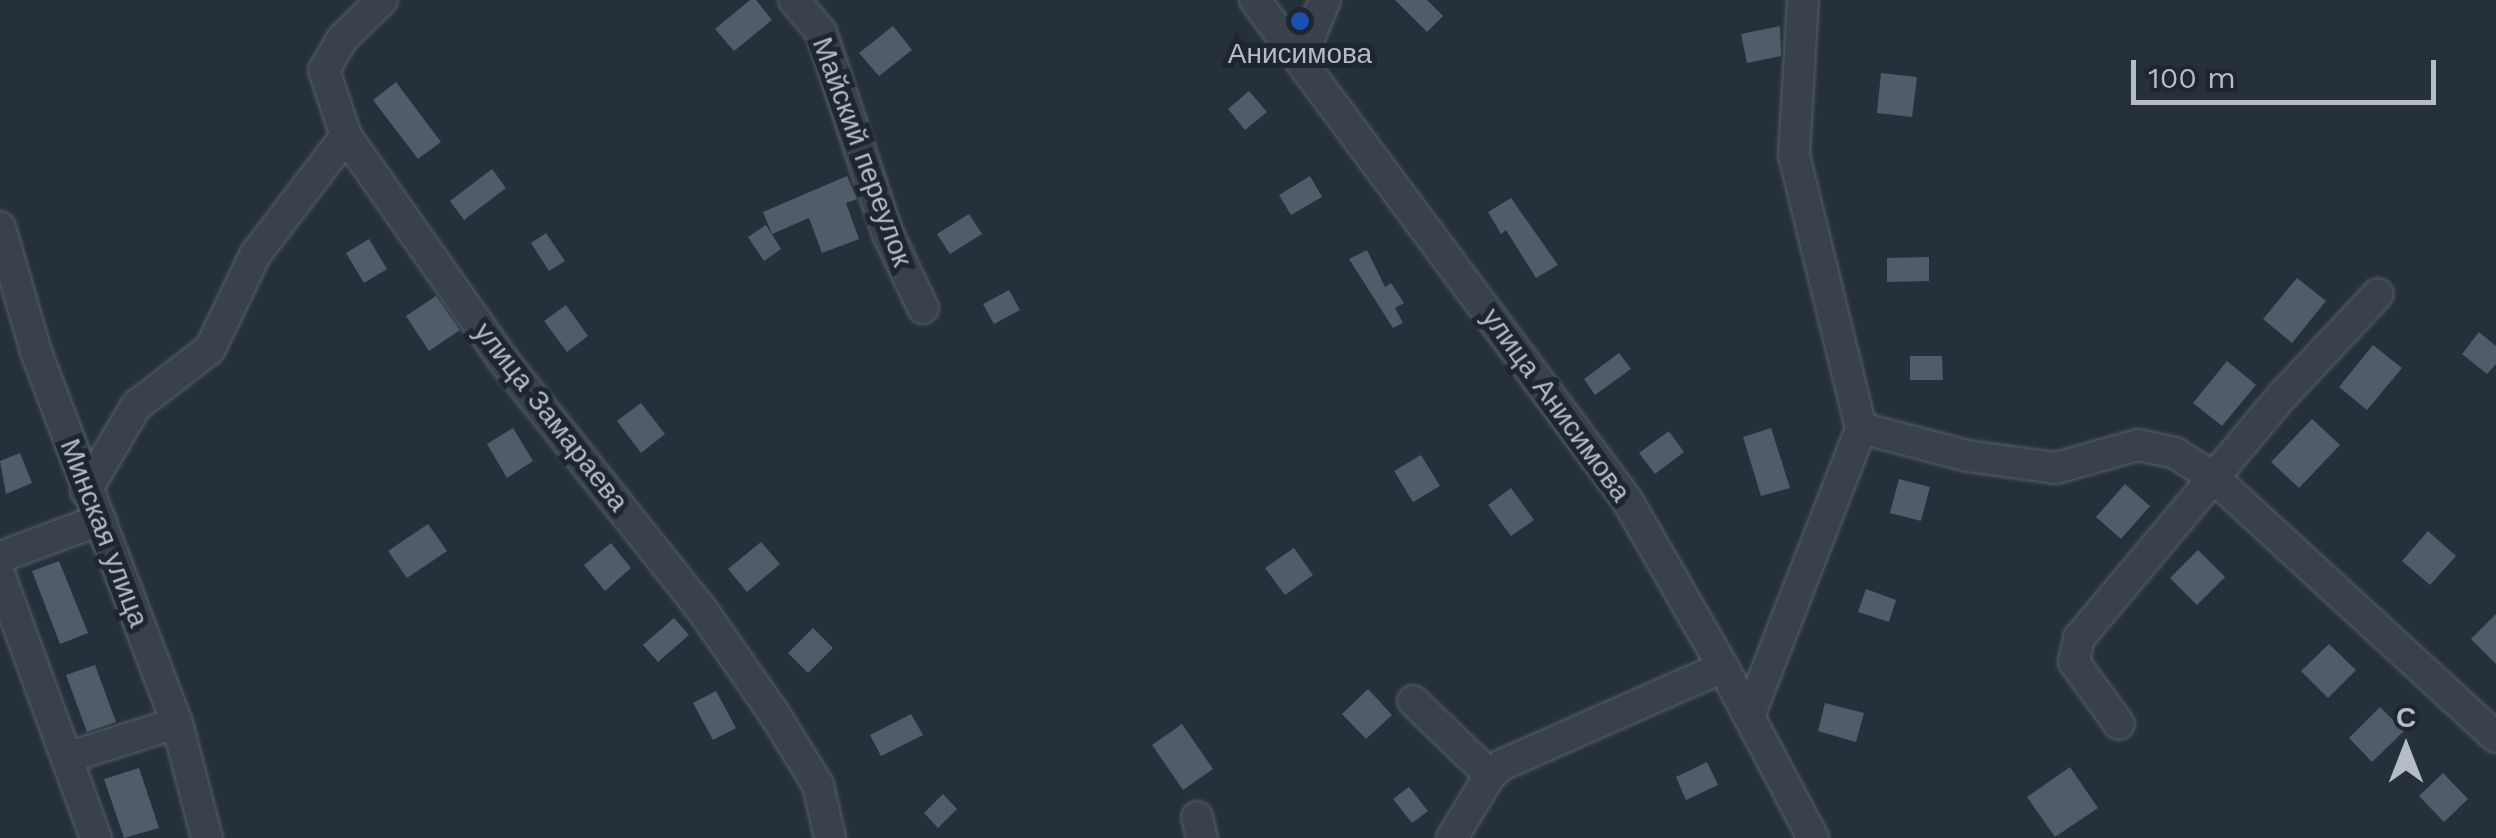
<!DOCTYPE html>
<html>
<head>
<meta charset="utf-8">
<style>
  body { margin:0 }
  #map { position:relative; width:2496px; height:838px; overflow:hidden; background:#25303b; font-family:"Work Sans",sans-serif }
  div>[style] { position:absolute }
  .building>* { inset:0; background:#505c69 }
  .roads { filter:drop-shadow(0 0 2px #576069) drop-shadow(0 0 2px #576069) }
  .minor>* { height:30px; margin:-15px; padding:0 15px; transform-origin:15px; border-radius:15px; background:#39424b }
  .dots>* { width:28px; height:28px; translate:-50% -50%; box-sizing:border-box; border:5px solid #1e2730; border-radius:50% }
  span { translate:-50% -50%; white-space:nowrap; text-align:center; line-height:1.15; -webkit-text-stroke:10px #1e2730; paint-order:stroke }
  .poi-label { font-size:28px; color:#b4bdc7 }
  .street-label { font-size:28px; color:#b4bdc7 }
  .north { position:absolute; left:2356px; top:698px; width:100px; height:100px; -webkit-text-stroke:8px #1e2730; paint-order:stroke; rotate:0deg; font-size:28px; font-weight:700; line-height:40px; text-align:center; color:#b4bdc7 }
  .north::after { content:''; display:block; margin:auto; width:35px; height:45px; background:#b4bdc7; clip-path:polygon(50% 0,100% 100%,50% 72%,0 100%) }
  .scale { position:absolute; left:2131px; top:60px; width:305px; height:45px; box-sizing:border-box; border:5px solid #b4bdc7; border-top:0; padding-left:12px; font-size:30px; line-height:35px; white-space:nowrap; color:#b4bdc7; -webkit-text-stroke:8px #1e2730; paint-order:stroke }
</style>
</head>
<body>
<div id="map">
  <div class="building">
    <i style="clip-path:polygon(750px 0,756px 0,772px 20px,734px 51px,715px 29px)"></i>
    <i style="clip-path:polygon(1395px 0,1427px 0,1443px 16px,1427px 32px)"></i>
    <i style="clip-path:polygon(893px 26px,912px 50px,879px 76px,859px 53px)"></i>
    <i style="clip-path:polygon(1780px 26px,1781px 56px,1747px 63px,1741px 34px)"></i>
    <i style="clip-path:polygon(1881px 73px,1917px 77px,1912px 117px,1877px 113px)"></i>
    <i style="clip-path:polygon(396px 82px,441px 142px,418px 159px,373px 100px)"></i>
    <i style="clip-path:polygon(1249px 91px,1267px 112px,1245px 130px,1228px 109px)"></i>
    <i style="clip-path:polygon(492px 169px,506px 188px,464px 220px,450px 201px)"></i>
    <i style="clip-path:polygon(847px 176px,857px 199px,846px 203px,859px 239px,822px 253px,809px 218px,772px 234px,763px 212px)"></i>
    <i style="clip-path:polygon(1310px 176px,1322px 197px,1291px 215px,1279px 195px)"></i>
    <i style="clip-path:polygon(1511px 198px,1558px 265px,1536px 278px,1506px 230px,1501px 234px,1488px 212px)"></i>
    <i style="clip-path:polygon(969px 214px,982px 234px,950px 254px,937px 234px)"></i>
    <i style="clip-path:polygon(766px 225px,781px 249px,764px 261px,748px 237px)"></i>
    <i style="clip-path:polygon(546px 233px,565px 261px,549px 271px,531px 243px)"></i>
    <i style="clip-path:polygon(369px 239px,387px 269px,364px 283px,346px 253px)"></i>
    <i style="clip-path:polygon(1367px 250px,1385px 287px,1391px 283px,1404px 303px,1395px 308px,1403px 323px,1393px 328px,1349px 259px)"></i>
    <i style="clip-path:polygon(1929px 257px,1929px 281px,1887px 282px,1887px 258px)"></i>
    <i style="clip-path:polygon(2297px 278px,2326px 301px,2292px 343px,2263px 319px)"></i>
    <i style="clip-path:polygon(1009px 290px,1020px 310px,994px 324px,983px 304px)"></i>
    <i style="clip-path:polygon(436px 296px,460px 330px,429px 351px,406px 316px)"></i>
    <i style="clip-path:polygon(566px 305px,588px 336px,567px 352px,544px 321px)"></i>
    <i style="clip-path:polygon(2479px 332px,2496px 346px,2496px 364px,2487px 374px,2462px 354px)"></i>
    <i style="clip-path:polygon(2373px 345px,2402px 368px,2367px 410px,2339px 387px)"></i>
    <i style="clip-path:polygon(1619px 353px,1631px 369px,1595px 395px,1584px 379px)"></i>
    <i style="clip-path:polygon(1910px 356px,1942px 356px,1943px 380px,1910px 380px)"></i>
    <i style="clip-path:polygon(2227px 361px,2256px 385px,2222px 426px,2193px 403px)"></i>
    <i style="clip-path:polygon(641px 403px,665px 434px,641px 453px,617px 421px)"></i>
    <i style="clip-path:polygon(2312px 419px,2340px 445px,2299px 488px,2271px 462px)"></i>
    <i style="clip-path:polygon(513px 428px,533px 461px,507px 478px,487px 444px)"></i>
    <i style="clip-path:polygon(1771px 428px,1790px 488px,1761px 496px,1743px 437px)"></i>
    <i style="clip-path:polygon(1669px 431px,1684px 452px,1655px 474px,1639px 453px)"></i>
    <i style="clip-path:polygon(20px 453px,32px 483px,6px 494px,0 461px)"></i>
    <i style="clip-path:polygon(1421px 455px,1440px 486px,1413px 502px,1394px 471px)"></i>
    <i style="clip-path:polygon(1899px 479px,1930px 487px,1921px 521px,1890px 513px)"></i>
    <i style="clip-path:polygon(2125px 484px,2150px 506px,2121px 539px,2096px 517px)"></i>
    <i style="clip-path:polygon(1511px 488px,1534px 520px,1511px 536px,1488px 505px)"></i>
    <i style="clip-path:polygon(428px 524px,447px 551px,407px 578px,388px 551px)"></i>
    <i style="clip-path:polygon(2428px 531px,2456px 556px,2430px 585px,2402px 561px)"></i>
    <i style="clip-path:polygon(761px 542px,780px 564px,747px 592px,728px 569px)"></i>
    <i style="clip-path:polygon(611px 543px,631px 568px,605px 591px,584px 565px)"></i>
    <i style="clip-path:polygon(1294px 548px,1313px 575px,1285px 595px,1265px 568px)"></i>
    <i style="clip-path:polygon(2198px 550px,2225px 577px,2197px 605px,2170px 578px)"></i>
    <i style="clip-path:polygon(59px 561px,88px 633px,60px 644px,32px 571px)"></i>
    <i style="clip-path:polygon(1866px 589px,1896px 600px,1889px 622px,1858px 612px)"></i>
    <i style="clip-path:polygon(2496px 614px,2496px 664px,2471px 639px)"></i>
    <i style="clip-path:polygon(674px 618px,689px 635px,658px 662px,643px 645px)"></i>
    <i style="clip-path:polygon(813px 628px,833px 648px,808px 673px,788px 653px)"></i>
    <i style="clip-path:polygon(2329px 644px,2356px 670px,2328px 698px,2301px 671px)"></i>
    <i style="clip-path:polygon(95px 665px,116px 722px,87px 732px,66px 675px)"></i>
    <i style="clip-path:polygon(1368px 689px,1392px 715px,1366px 739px,1342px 714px)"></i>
    <i style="clip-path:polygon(716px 691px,736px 728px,713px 740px,693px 703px)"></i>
    <i style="clip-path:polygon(1825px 703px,1864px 713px,1856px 742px,1818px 731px)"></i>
    <i style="clip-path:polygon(2380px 707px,2404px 731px,2372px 762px,2349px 738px)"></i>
    <i style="clip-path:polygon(911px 714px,923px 735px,881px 756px,870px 735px)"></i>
    <i style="clip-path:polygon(1182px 724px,1213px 769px,1183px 790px,1152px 745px)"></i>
    <i style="clip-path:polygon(1707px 762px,1718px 785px,1686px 800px,1676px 777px)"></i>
    <i style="clip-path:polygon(2070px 767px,2098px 808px,2055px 837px,2027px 797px)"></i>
    <i style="clip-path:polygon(139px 768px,159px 828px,124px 838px,104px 779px)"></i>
    <i style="clip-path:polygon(2443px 773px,2468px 799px,2444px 822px,2419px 796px)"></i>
    <i style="clip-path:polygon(1409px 787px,1428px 811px,1412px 823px,1393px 799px)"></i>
    <i style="clip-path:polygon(943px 794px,957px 809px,938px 828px,924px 813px)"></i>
  </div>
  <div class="roads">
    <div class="minor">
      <i style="left:382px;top:0;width:56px;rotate:135.7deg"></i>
      <i style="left:342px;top:39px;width:36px;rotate:120deg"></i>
      <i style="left:324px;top:70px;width:70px;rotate:71.6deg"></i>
      <i style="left:346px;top:136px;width:275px;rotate:54.9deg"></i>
      <i style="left:504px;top:361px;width:315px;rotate:51.5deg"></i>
      <i style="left:700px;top:607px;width:128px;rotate:55.2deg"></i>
      <i style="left:773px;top:712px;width:86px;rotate:58.3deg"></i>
      <i style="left:818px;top:785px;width:54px;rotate:77.2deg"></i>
      <i style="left:794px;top:0;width:42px;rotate:49.8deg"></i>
      <i style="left:821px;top:32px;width:213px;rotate:71.7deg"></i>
      <i style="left:888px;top:234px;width:82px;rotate:64.7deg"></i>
      <i style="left:1255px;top:0;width:623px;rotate:53.35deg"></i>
      <i style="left:1627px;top:500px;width:193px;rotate:60.1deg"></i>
      <i style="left:1723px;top:667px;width:193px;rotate:62.2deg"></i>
      <i style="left:1300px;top:60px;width:65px;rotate:-67.4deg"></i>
      <i style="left:0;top:227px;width:130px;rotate:73.9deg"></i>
      <i style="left:36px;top:352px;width:397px;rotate:69.2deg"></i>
      <i style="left:177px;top:723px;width:119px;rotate:75.4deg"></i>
      <i style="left:1861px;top:428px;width:111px;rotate:14.7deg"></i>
      <i style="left:1968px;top:456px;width:89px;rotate:7.8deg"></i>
      <i style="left:2056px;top:468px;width:85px;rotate:-15.7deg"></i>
      <i style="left:2138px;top:445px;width:38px;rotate:12deg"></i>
      <i style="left:2175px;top:453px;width:45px;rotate:32.3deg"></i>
      <i style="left:2213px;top:477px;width:384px;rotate:42.6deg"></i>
      <i style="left:86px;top:491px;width:99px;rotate:-59.5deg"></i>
      <i style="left:136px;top:406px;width:93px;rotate:-37.6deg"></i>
      <i style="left:210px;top:349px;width:104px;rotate:-64.4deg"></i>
      <i style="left:255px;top:255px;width:150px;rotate:-52.6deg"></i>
      <i style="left:0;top:557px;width:107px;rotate:-20.3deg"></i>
      <i style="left:0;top:576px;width:279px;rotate:69.9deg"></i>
      <i style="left:1413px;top:701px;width:107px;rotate:43.9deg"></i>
      <i style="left:1749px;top:716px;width:309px;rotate:-68.7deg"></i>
      <i style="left:1861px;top:428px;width:281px;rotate:-103.8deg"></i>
      <i style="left:1794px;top:155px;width:155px;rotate:-86.7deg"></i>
      <i style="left:2119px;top:724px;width:77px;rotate:-126deg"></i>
      <i style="left:2074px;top:662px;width:25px;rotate:-78deg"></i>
      <i style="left:2079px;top:638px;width:319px;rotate:-50deg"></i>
      <i style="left:2284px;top:394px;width:137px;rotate:-46.8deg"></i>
      <i style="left:69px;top:757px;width:113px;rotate:-17.5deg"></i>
      <i style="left:1197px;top:817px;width:22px;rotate:77deg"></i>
      <i style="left:1452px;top:838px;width:74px;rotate:-58.9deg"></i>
      <i style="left:1490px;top:775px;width:16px;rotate:-40deg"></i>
      <i style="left:1502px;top:765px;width:242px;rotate:-23.9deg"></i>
    </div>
  </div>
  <div class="dots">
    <i style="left:1300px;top:21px;background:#1a4fb4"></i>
  </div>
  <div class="poi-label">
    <span style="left:1300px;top:54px">Анисимова</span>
  </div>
  <div class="street-label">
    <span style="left:862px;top:152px;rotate:70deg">Майский переулок</span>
    <span style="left:1556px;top:405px;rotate:54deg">улица Анисимова</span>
    <span style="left:551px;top:417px;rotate:52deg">улица Замараева</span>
    <span style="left:104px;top:533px;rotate:69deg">Минская улица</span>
  </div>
  <div class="north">С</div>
  <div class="scale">100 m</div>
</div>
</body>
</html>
